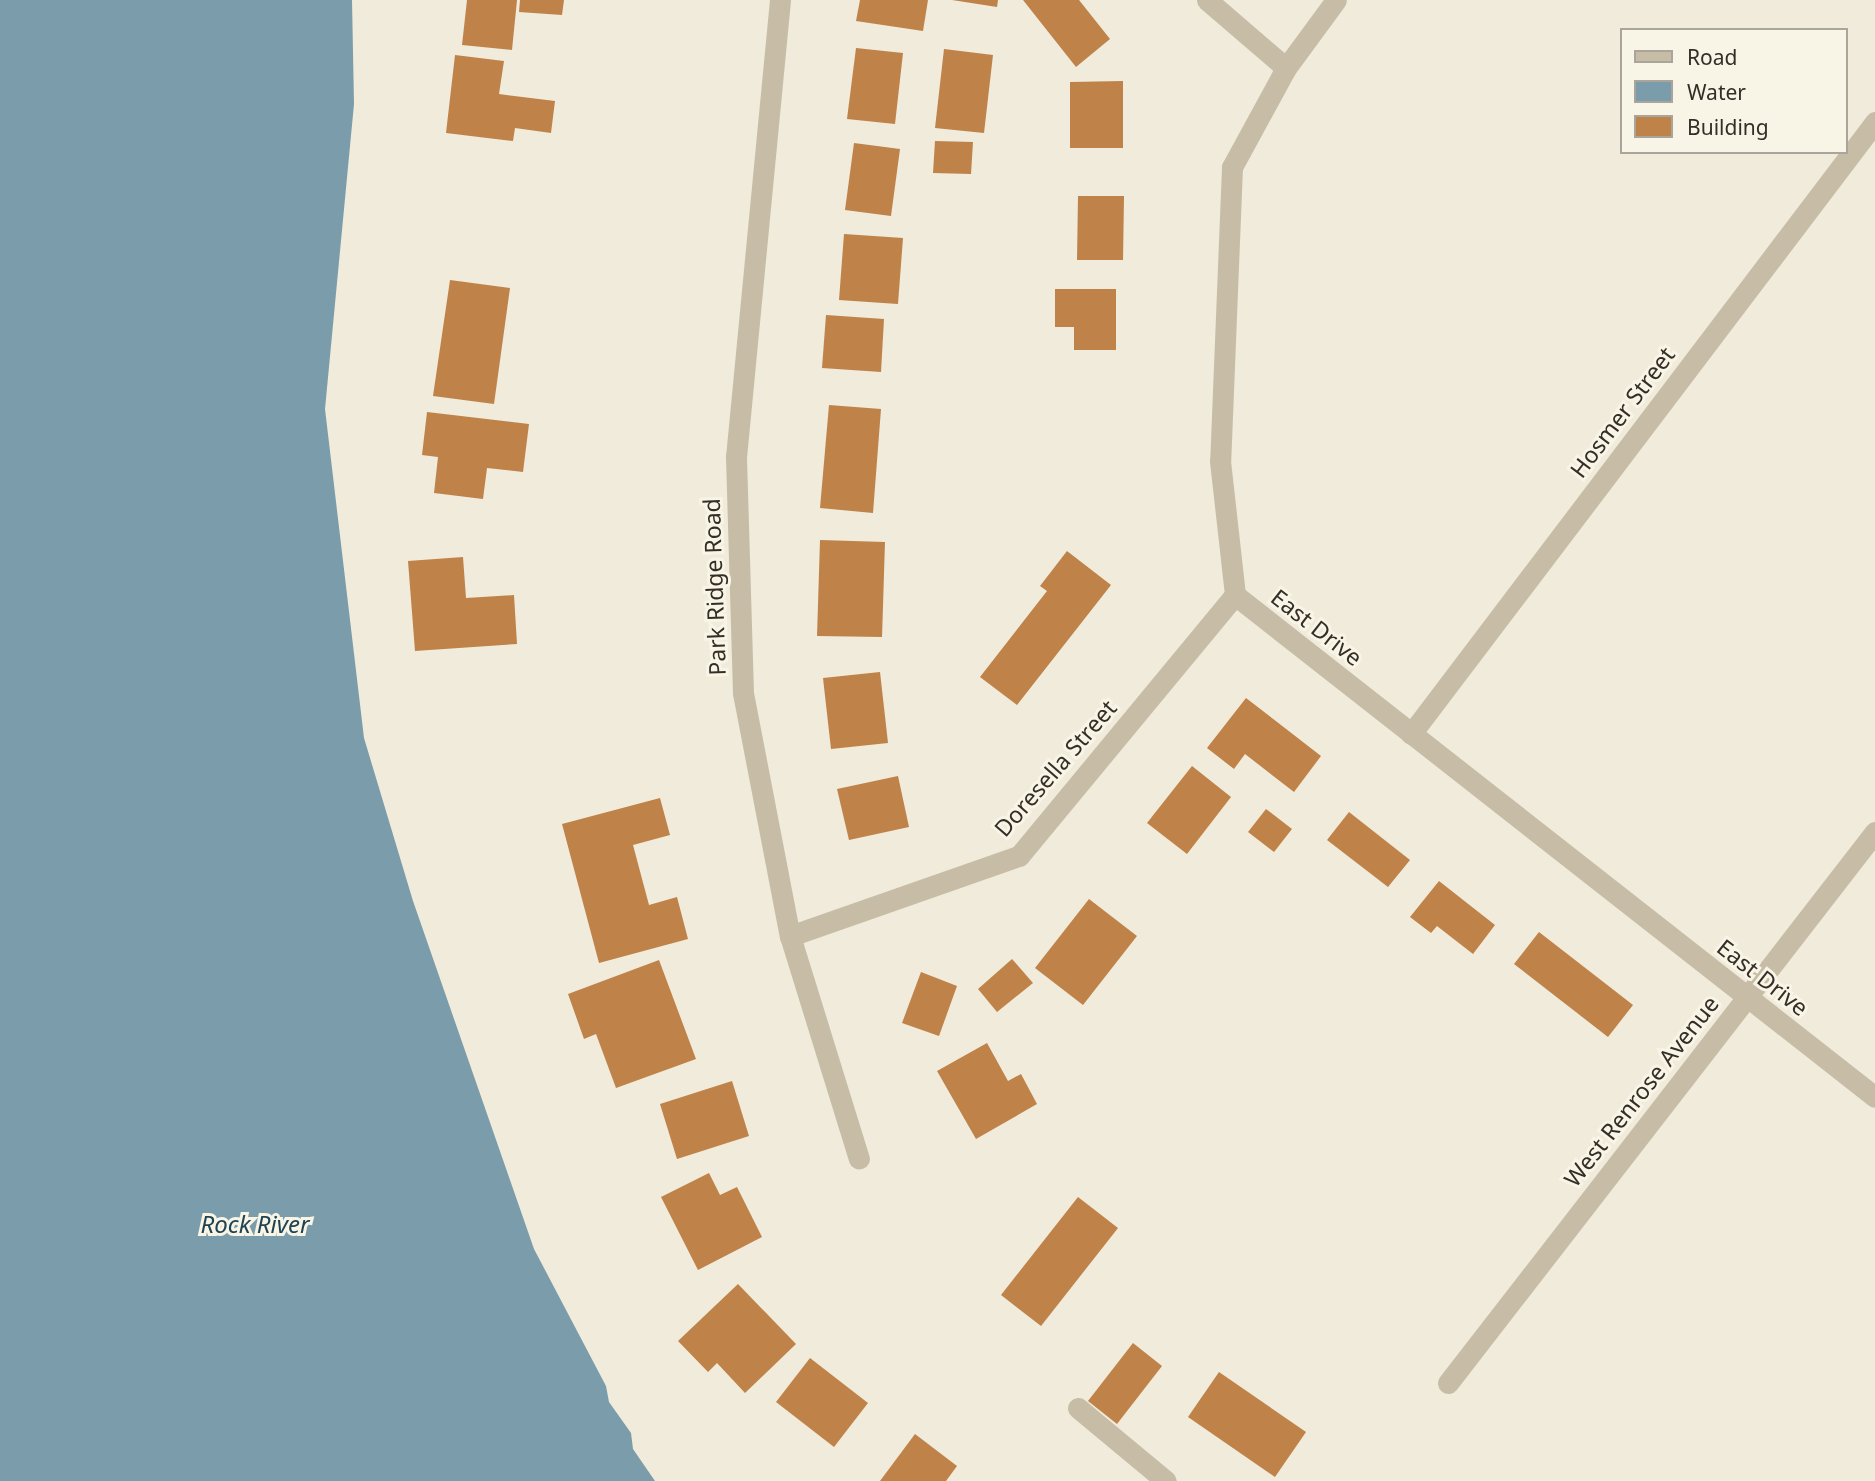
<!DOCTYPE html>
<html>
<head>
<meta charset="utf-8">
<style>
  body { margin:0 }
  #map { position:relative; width:1875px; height:1481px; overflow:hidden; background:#f0ebda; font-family:"Noto Sans",sans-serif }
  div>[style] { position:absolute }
  .water>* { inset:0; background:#7b9dab }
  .building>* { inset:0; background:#bf8249 }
  .minor>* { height:21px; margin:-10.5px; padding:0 10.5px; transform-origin:10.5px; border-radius:10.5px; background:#c7bda7 }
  span { translate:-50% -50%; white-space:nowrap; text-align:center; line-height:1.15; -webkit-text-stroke:6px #f8f4e6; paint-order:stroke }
  .street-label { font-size:23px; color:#342e27 }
  .water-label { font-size:24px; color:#1f4353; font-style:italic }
  .legend { position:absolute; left:1620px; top:28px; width:228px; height:126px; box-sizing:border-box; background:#f8f4e6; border:2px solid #aaa59a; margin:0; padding:9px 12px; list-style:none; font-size:21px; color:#342e27 }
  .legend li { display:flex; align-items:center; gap:14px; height:35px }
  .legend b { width:35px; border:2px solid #aaa59a }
</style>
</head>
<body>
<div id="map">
  <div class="water">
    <i style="clip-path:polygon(0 0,352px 0,354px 104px,325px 409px,364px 738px,413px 901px,534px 1249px,606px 1386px,609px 1402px,631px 1433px,633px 1449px,655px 1481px,0 1481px)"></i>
  </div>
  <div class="building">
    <i style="clip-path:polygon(467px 0,517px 0,512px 50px,462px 45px)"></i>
    <i style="clip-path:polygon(520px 0,564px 0,562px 15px,519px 12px)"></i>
    <i style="clip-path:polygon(860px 0,928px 0,923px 31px,856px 21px)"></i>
    <i style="clip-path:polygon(952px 0,998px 0,997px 7px)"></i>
    <i style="clip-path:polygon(1023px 0,1079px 0,1110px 39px,1076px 67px)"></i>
    <i style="clip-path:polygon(856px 48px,903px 53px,895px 124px,847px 119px)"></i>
    <i style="clip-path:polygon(944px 49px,993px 55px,984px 133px,935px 128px)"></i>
    <i style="clip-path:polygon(455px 55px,504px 61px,499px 94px,555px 101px,551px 133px,515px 128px,513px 141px,446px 133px)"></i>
    <i style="clip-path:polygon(1123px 81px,1123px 148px,1070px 148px,1070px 82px)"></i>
    <i style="clip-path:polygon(935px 141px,973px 142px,971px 174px,933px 173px)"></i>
    <i style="clip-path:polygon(854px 143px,900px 149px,891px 216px,845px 210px)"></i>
    <i style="clip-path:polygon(1078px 196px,1124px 196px,1123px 260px,1077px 260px)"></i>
    <i style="clip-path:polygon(844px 234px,903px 238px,898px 304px,839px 300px)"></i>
    <i style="clip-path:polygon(450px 280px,510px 288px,494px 404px,433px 396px)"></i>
    <i style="clip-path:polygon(1055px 289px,1116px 289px,1116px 350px,1074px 350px,1074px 327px,1055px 327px)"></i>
    <i style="clip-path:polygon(826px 315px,884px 319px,881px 372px,822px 368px)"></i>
    <i style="clip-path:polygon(829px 405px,881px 409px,873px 513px,820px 508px)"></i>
    <i style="clip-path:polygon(427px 412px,529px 424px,523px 472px,487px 468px,483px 499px,434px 493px,438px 457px,422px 455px)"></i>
    <i style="clip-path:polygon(820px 540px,885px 542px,882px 637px,817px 636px)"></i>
    <i style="clip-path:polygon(1067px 551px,1111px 585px,1017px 705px,980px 677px,1047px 591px,1040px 586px)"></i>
    <i style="clip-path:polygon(463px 557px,466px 598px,514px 595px,517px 644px,415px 651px,408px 561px)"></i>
    <i style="clip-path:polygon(880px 672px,888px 743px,831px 749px,823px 678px)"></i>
    <i style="clip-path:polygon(1246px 698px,1321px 756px,1294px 792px,1245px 754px,1234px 769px,1207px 748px)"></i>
    <i style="clip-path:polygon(1192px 766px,1231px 797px,1187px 854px,1147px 823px)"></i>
    <i style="clip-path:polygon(898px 776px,909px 827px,849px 840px,837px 789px)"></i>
    <i style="clip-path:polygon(660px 798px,670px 835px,633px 845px,649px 905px,677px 897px,688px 939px,599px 963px,562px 824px)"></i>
    <i style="clip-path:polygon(1266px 809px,1292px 829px,1274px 852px,1248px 832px)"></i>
    <i style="clip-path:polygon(1349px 812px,1410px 860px,1388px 887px,1327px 840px)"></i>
    <i style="clip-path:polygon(1439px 881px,1495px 925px,1473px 954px,1437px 926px,1431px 933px,1410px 917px)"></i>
    <i style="clip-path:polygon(1089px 899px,1137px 936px,1083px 1005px,1035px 968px)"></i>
    <i style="clip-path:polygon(1539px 932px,1633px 1005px,1608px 1037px,1514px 964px)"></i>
    <i style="clip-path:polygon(1012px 959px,1033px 983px,997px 1012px,978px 989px)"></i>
    <i style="clip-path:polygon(659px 960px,696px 1059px,616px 1088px,596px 1034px,584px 1039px,568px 994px)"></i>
    <i style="clip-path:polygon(921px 972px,957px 986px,939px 1036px,902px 1023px)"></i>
    <i style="clip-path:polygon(987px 1043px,1008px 1081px,1021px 1074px,1037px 1104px,976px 1139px,937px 1071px)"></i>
    <i style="clip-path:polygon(732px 1081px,749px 1136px,677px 1159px,660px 1104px)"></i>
    <i style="clip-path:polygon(709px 1173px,720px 1195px,737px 1187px,762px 1237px,698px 1270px,661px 1197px)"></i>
    <i style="clip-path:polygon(1078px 1197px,1118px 1228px,1041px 1326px,1001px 1295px)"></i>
    <i style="clip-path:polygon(738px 1284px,796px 1344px,745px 1393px,717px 1363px,708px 1372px,678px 1341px)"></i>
    <i style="clip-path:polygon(1133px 1343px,1162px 1366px,1117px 1424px,1088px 1401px)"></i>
    <i style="clip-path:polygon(810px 1358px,868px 1403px,834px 1447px,776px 1402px)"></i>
    <i style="clip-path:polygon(1219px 1372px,1306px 1432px,1275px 1477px,1188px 1417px)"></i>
    <i style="clip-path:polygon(915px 1434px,957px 1466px,946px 1481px,880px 1481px)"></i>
  </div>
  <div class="minor">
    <i style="left:780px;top:0;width:459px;rotate:95.5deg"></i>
    <i style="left:736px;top:457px;width:236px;rotate:88.3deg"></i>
    <i style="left:743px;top:693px;width:248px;rotate:79.1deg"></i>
    <i style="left:790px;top:936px;width:233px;rotate:72.8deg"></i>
    <i style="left:1207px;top:0;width:104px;rotate:40.7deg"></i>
    <i style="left:1286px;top:68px;width:113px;rotate:118.6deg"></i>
    <i style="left:1232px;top:167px;width:294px;rotate:92.3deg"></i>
    <i style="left:1220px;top:461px;width:135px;rotate:83.6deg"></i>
    <i style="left:1235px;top:595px;width:813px;rotate:38.11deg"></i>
    <i style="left:1286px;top:68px;width:84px;rotate:-53.7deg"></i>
    <i style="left:1411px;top:734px;width:768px;rotate:-52.83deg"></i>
    <i style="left:790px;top:936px;width:243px;rotate:-19.3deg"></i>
    <i style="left:1019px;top:856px;width:339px;rotate:-50.4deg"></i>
    <i style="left:1448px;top:1383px;width:697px;rotate:-52.23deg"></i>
    <i style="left:1078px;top:1408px;width:114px;rotate:39.7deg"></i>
  </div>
  <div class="street-label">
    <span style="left:1622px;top:412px;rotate:-53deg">Hosmer Street</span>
    <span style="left:714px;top:587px;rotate:-92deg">Park Ridge Road</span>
    <span style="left:1317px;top:627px;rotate:38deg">East Drive</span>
    <span style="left:1055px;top:768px;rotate:-49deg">Doresella Street</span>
    <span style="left:1763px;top:977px;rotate:38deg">East Drive</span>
    <span style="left:1641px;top:1091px;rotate:-52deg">West Renrose Avenue</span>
  </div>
  <div class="water-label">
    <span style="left:255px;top:1224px">Rock River</span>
  </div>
  <ul class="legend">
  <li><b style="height:9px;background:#c7bda7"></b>Road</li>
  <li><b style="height:19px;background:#7b9dab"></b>Water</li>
  <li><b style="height:19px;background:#bf8249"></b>Building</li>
  </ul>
</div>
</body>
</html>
